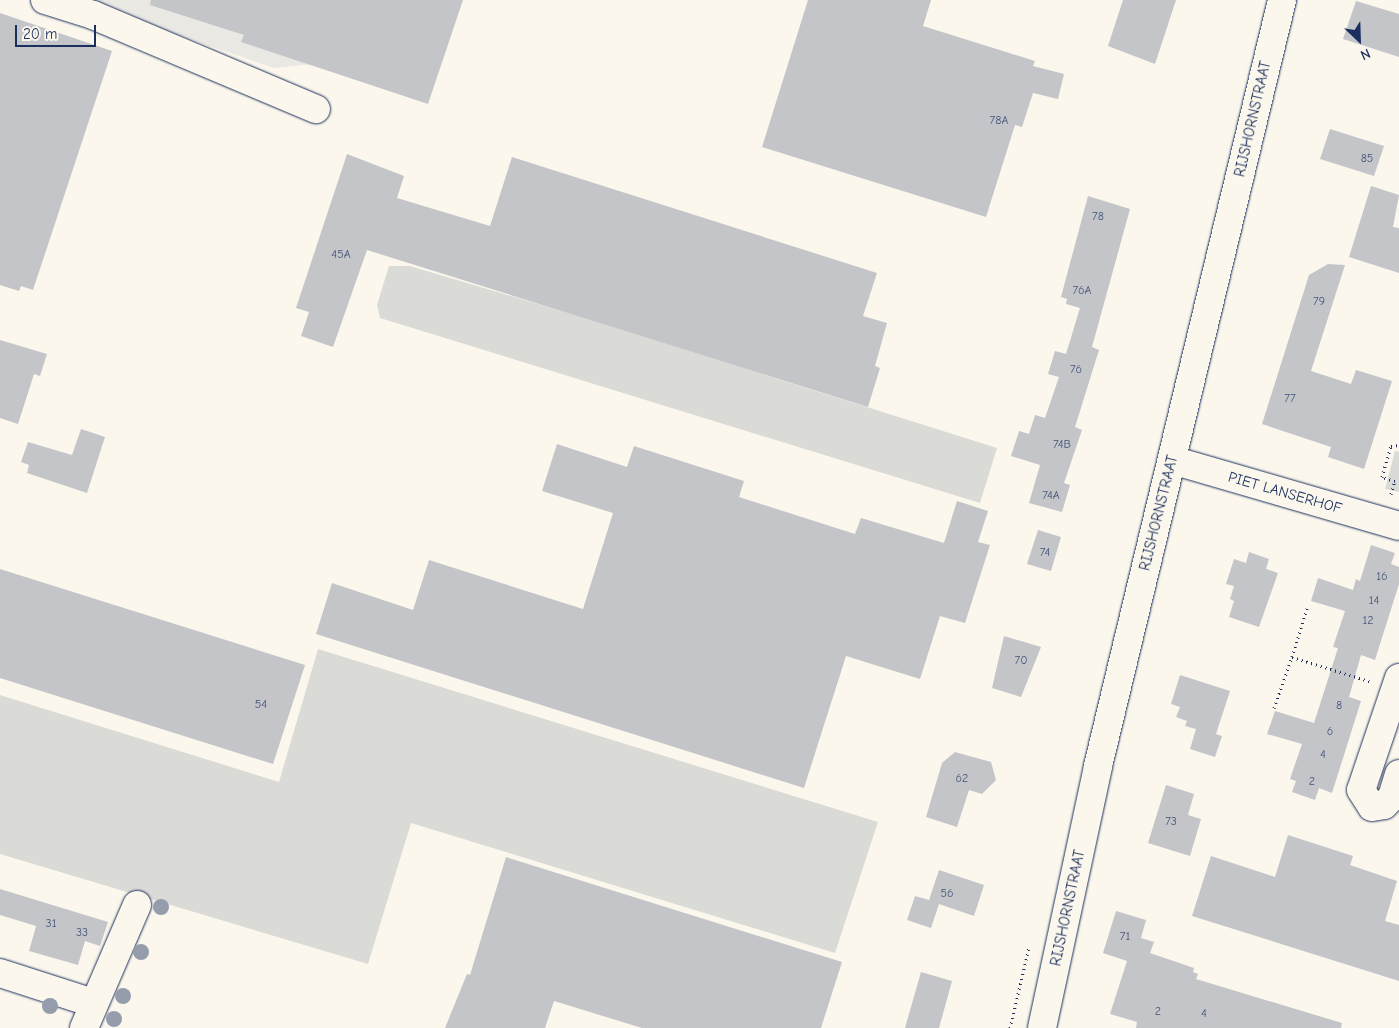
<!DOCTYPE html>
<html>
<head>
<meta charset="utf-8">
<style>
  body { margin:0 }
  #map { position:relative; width:1399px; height:1028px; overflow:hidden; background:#fbf7ec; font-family:"Comic Neue",sans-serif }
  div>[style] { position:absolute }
  .built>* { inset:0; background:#eae8e2 }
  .green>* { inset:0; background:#dadad7 }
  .building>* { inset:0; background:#c3c5c9 }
  .path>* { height:3px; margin-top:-1.5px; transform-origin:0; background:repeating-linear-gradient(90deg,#1b2f5e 0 1px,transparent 0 5px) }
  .roads { filter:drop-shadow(0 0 1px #1b2f5e) drop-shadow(0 0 1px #1b2f5e) }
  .minor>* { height:28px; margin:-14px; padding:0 14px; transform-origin:14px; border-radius:14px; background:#fbf7ec }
  .trees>* { width:16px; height:16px; margin:-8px; border-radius:50%; background:#959cab }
  span { translate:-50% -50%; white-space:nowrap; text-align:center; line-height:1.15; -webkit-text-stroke:5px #fbf7ec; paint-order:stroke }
  .number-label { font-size:12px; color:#455479 }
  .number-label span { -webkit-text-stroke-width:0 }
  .street-label { font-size:15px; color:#1b2f5e }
  .north { position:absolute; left:1334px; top:15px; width:50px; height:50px; -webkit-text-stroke:4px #fbf7ec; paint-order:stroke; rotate:156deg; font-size:14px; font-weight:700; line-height:20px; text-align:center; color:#1b2f5e }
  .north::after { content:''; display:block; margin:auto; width:18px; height:22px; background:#1b2f5e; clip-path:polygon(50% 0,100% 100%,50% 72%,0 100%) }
  .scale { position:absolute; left:15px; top:25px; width:81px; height:22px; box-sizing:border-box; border:2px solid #1b2f5e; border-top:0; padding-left:6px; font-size:15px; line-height:18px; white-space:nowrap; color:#1b2f5e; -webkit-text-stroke:4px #fbf7ec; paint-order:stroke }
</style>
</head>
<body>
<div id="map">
  <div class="built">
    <i style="clip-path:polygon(75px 0,439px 0,419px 53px,274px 68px)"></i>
  </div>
  <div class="green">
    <i style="clip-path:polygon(389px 266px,410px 266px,575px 315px,997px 448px,980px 503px,380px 318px,377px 305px)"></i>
    <i style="clip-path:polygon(1395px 451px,1399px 452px,1399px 492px,1385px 489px)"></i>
    <i style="clip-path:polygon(318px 649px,878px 822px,835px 953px,411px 823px,368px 964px,0 854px,0 695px,279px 782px)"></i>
  </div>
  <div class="building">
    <i style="clip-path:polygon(151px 0,463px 0,428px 104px,241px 42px,244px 35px,150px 5px)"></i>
    <i style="clip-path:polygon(808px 0,931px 0,923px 26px,1035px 61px,1033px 66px,1064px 74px,1058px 99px,1033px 93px,1022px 127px,1015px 125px,986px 217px,762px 147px)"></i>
    <i style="clip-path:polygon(1123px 0,1176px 0,1155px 64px,1108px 46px)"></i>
    <i style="clip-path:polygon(1356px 1px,1399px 14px,1399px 57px,1343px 39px)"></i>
    <i style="clip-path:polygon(0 13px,112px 51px,33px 290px,21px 286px,19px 291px,0 285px)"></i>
    <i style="clip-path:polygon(1330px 129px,1384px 146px,1374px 176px,1320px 159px)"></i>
    <i style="clip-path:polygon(347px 154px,404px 176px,397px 198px,490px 226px,512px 157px,877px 273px,863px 316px,887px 323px,875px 366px,880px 368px,868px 407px,367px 250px,333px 347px,301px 336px,309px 312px,296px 308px)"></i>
    <i style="clip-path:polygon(1371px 186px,1399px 195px,1393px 227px,1399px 228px,1399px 273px,1349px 257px)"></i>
    <i style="clip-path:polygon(1088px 196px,1130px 209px,1092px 347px,1099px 350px,1075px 427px,1082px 430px,1064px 483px,1070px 485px,1062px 512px,1029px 503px,1040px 465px,1011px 456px,1019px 431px,1029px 434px,1035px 415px,1045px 418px,1059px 377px,1048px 374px,1055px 351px,1066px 354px,1080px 308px,1066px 304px,1067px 299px,1061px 297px)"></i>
    <i style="clip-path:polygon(1328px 264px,1345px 265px,1311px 371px,1351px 384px,1356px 370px,1392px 381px,1364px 469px,1328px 457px,1331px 447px,1262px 424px,1309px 275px)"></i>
    <i style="clip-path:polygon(0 340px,47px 354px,40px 376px,34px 374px,18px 424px,0 418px)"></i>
    <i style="clip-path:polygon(81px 429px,105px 437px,87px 493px,27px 473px,29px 465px,21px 462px,28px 442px,72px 455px)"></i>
    <i style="clip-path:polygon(557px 444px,627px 467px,634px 446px,744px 481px,739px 497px,855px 534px,861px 518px,944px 543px,957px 501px,988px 511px,978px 542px,990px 545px,965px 623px,940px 616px,920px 679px,846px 656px,804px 788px,316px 634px,332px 583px,413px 610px,429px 560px,583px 609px,613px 513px,542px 491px)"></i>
    <i style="clip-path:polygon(1038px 530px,1061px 537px,1051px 571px,1027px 564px)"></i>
    <i style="clip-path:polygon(1371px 545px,1395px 553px,1391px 564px,1399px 567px,1399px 584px,1375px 660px,1361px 655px,1349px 697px,1361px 701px,1332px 793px,1319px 788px,1315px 800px,1292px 792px,1296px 781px,1290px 779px,1302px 744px,1267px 734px,1275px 711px,1314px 723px,1338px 648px,1333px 647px,1345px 611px,1311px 601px,1318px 578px,1353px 590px,1356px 579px,1360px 581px)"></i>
    <i style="clip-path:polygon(1249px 552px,1269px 559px,1266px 569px,1278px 573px,1259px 627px,1229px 617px,1234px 601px,1230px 599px,1234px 586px,1226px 584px,1234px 559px,1246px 563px)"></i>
    <i style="clip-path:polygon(0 569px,305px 665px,273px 764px,0 678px)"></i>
    <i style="clip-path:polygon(1004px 636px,1041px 647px,1021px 697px,992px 688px)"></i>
    <i style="clip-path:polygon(1180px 675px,1230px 691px,1216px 734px,1222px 736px,1215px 757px,1190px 749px,1196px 729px,1185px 726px,1187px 721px,1176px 717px,1180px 707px,1171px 704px)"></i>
    <i style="clip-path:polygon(955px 752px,991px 762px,996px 780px,982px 794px,969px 790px,957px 827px,926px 817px,942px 763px)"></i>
    <i style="clip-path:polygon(1166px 785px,1194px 794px,1188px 815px,1201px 819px,1190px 856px,1148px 843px)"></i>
    <i style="clip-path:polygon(1288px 835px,1353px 856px,1350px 865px,1397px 881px,1385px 921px,1399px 925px,1399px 981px,1192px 916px,1211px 856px,1275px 877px)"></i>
    <i style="clip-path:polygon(506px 857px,842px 962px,821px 1028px,642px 1028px,554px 1001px,545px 1028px,445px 1028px,467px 974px,470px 975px)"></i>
    <i style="clip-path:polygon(939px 870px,984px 885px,974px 916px,939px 904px,931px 928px,907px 920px,915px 896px,929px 900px)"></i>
    <i style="clip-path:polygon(0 889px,108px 922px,100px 946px,85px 941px,78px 965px,29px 951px,36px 926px,0 915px)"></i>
    <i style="clip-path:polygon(1116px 911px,1146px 920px,1141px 938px,1154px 942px,1150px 953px,1194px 968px,1193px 972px,1198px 974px,1196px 979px,1342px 1023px,1341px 1028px,1136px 1028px,1137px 1022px,1110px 1014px,1127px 961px,1103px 953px)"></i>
    <i style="clip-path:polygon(921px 972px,952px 981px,939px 1028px,905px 1028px)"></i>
  </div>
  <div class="path">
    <i style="left:1391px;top:494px;width:14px;rotate:-73deg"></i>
    <i style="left:1395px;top:481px;width:14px;rotate:-163deg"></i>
    <i style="left:1382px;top:477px;width:32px;rotate:-74deg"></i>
    <i style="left:1391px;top:446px;width:8px;rotate:-7deg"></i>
    <i style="left:1292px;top:657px;width:54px;rotate:-72.9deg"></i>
    <i style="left:1274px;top:708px;width:54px;rotate:-70.6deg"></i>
    <i style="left:1292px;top:657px;width:81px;rotate:17.3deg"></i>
    <i style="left:1010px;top:1028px;width:83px;rotate:-76.8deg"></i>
  </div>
  <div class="roads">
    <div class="minor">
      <i style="left:45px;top:0;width:50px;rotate:17.4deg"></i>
      <i style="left:93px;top:15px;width:242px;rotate:22.9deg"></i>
      <i style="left:1172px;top:460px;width:236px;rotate:16.2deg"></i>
      <i style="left:1399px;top:678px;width:118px;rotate:108.7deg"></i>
      <i style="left:1361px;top:790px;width:20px;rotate:57deg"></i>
      <i style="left:1372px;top:807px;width:12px;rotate:-9deg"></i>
      <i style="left:1384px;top:805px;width:11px;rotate:-45deg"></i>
      <i style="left:1392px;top:797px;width:24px;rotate:-73deg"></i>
      <i style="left:0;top:973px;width:98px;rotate:17.9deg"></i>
      <i style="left:84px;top:1028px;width:134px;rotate:-66.7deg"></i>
      <i style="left:1042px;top:1028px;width:268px;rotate:-77.9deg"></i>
      <i style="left:1098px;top:766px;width:788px;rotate:-76.49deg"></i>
    </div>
  </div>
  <div class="trees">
    <i style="left:161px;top:907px"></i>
    <i style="left:141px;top:952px"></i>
    <i style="left:123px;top:996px"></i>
    <i style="left:50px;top:1006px"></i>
    <i style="left:114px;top:1019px"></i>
  </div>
  <div class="number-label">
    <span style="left:999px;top:121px">78A</span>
    <span style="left:1367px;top:159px">85</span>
    <span style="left:1098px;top:217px">78</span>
    <span style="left:341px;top:255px">45A</span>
    <span style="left:1082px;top:291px">76A</span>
    <span style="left:1319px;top:302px">79</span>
    <span style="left:1076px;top:370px">76</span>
    <span style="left:1290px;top:399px">77</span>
    <span style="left:1062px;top:445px">74B</span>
    <span style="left:1051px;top:496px">74A</span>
    <span style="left:1045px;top:553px">74</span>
    <span style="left:1382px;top:577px">16</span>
    <span style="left:1374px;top:601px">14</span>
    <span style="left:1368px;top:621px">12</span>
    <span style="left:1021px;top:661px">70</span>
    <span style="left:261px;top:705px">54</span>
    <span style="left:1339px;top:706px">8</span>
    <span style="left:1330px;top:732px">6</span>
    <span style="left:1323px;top:755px">4</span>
    <span style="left:962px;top:779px">62</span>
    <span style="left:1312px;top:782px">2</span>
    <span style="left:1171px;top:822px">73</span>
    <span style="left:947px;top:894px">56</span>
    <span style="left:51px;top:924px">31</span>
    <span style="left:82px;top:933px">33</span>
    <span style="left:1125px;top:937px">71</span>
    <span style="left:1158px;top:1012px">2</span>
    <span style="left:1204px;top:1014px">4</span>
  </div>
  <div class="street-label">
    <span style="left:1253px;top:119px;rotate:-77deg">RIJSHORNSTRAAT</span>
    <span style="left:1285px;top:493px;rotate:16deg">PIET LANSERHOF</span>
    <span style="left:1159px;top:513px;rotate:-76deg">RIJSHORNSTRAAT</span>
    <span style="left:1068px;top:908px;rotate:-78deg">RIJSHORNSTRAAT</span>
  </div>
  <div class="north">N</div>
  <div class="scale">20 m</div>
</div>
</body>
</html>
